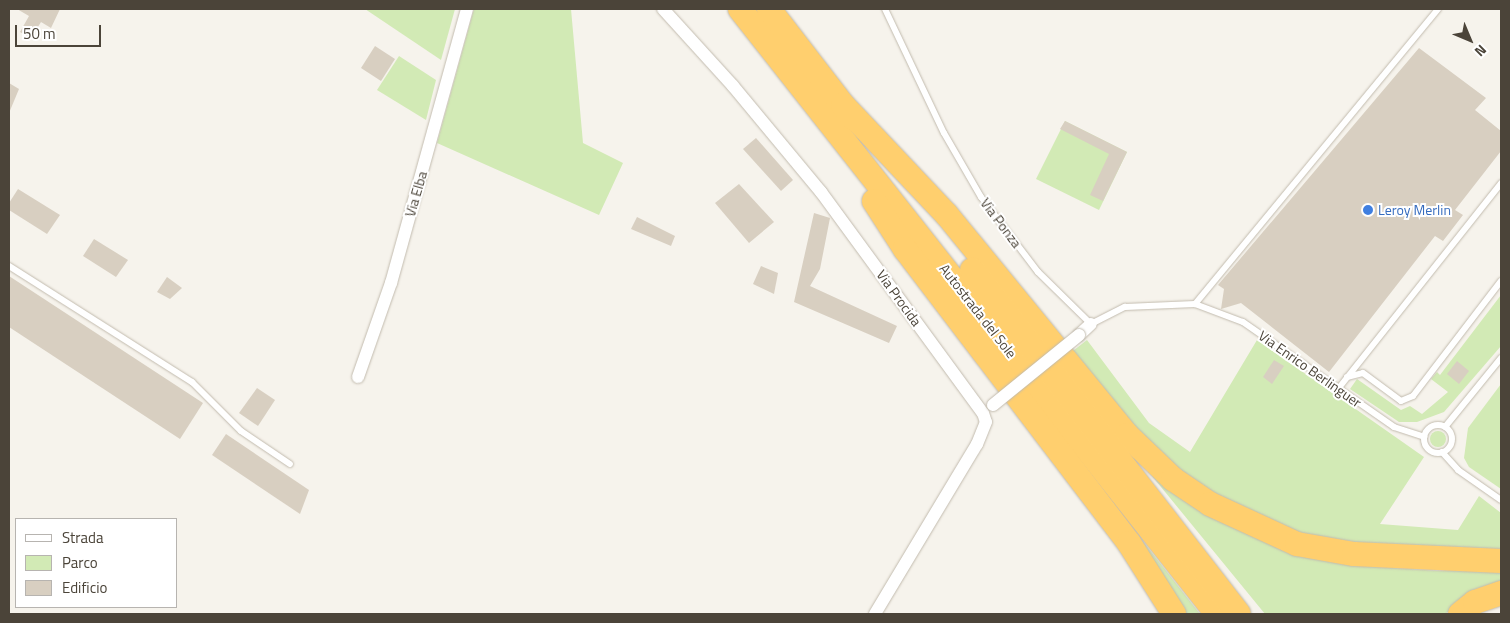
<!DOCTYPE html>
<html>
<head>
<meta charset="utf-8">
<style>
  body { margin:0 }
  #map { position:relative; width:1510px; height:623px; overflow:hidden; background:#f6f3ec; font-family:"Titillium Web",sans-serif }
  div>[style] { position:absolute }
  .green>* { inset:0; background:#d2eab5 }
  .round { border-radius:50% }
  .building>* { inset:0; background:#d8cfc1 }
  .roads { filter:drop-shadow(0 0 1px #c2bbae) drop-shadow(0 0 1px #c2bbae) }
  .lane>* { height:6px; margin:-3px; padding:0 3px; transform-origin:3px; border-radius:3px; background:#fff }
  .lane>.ring { margin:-3px; padding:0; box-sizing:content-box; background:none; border:6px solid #fff; border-radius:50% }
  .street>* { height:12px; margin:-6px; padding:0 6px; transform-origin:6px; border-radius:6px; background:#fff }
  .highway>* { height:24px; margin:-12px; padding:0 12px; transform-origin:12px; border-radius:12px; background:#ffcf6e }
  .bridges { filter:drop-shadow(0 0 1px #c2bbae) drop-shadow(0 0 1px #c2bbae) }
  .street-bridge>* { height:12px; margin:-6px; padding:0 6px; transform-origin:6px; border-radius:6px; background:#fff }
  .dots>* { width:14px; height:14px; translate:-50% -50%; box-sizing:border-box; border:2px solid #fff; border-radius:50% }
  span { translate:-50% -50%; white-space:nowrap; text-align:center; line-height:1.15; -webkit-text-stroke:4px #fff; paint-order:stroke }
  .street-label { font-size:14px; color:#4b4439 }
  .shop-label { font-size:14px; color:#366cbe }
  .left { translate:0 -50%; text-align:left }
  .frame { position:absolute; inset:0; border:10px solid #4b4439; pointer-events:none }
  .legend { position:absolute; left:15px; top:518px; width:162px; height:90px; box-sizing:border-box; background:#fff; border:1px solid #b7b4b0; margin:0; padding:6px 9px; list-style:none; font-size:15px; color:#4b4439 }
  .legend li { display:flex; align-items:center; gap:10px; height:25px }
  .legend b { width:25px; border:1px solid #b7b4b0 }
  .north { position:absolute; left:1445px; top:15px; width:50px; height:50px; -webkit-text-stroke:4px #fff; paint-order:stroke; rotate:135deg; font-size:14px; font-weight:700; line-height:20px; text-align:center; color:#4b4439 }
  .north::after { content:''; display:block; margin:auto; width:18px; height:22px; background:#4b4439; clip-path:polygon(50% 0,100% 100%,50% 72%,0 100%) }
  .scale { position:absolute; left:15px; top:25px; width:86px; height:22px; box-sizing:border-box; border:2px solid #4b4439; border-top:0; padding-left:6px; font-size:15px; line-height:18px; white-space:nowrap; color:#4b4439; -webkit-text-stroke:4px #fff; paint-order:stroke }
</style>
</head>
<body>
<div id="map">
  <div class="green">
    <i style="clip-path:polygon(365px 9px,455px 9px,441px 60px)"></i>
    <i style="clip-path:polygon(474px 9px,571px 9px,583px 143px,623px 163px,599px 215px,437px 143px)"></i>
    <i style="clip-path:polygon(399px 56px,436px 80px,426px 120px,377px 90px)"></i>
    <i style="clip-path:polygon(1065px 121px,1127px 152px,1099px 210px,1036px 179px)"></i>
    <i style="clip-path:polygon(1501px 295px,1501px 346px,1444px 412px,1417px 422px,1399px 422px,1350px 389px,1357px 379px,1401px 410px,1410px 406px,1422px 414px,1448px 392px,1431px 379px,1437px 372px,1440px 375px)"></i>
    <i style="clip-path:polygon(1030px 327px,1139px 457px,1362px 566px,1440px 571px,1501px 569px,1501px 584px,1458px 604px,1445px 614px,1265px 614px)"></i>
    <i style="clip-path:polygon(975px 328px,1200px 614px,1184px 614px)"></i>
    <i style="clip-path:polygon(1087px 340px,1149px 423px,1190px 452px,1257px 340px,1424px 457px,1380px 524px,1458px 530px,1479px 496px,1501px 513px,1501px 551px,1375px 546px,1296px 532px,1210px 492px,1145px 443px,1069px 354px)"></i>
    <i style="clip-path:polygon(1501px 384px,1501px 489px,1469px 467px,1464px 458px,1468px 428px)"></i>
    <i class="round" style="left:1430px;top:431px;width:16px;height:16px"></i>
  </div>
  <div class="building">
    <i style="clip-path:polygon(17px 9px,60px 9px,51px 28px,41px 22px,31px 38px,20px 32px,29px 16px)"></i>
    <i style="clip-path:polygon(375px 46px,395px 59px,381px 81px,361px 68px)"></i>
    <i style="clip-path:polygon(1419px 48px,1486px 98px,1475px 110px,1501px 131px,1501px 151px,1455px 210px,1463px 215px,1443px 241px,1435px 236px,1329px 372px,1241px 303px,1221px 309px,1224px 289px,1218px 285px)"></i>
    <i style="clip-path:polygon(9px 83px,19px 89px,9px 113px)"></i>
    <i style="clip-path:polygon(1065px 121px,1127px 152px,1103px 201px,1090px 195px,1109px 154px,1060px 129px)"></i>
    <i style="clip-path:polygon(756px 138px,793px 180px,781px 191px,743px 149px)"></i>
    <i style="clip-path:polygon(739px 184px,774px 222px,749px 243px,715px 203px)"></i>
    <i style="clip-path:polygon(18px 189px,60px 215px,47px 234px,9px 210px,9px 203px)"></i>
    <i style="clip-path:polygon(814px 213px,830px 218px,820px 269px,810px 286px,897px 326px,889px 343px,794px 302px)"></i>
    <i style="clip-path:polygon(637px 217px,675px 236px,671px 246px,631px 229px)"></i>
    <i style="clip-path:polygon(94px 239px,128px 260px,116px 277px,83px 256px)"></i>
    <i style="clip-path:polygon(761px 266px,778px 273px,774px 294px,753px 284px)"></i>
    <i style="clip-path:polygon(9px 276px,203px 403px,180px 439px,9px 327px)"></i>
    <i style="clip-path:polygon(167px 277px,182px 288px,170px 299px,157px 292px)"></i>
    <i style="clip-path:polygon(1274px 360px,1284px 366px,1272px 384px,1263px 377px)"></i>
    <i style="clip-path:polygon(1457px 361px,1469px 371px,1459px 384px,1447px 374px)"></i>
    <i style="clip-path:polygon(257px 388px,275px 400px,258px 426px,239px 413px)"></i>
    <i style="clip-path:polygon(226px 434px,309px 490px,300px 514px,212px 455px)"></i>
  </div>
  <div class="roads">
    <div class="lane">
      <i style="left:885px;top:9px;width:137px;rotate:64.6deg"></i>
      <i style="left:944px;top:133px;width:74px;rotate:60deg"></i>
      <i style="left:981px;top:197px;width:94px;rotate:52.8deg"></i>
      <i style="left:1038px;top:272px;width:74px;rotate:44.5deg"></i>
      <i style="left:1091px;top:324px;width:38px;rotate:-27deg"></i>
      <i style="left:1125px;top:307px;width:70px;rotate:-2.5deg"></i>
      <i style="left:1195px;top:304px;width:51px;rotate:20.6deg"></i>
      <i style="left:1243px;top:322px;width:184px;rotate:34.8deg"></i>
      <i style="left:1394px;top:427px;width:32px;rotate:18deg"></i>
      <i style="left:9px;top:266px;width:217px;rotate:32.4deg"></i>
      <i style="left:192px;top:382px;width:69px;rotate:45deg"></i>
      <i style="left:241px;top:431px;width:59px;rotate:34deg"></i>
      <i style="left:1195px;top:304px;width:382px;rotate:-50.5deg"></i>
      <i style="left:1347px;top:377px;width:16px;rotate:-14deg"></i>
      <i style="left:1363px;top:373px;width:47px;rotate:36.4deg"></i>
      <i style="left:1401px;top:401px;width:13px;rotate:-23deg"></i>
      <i style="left:1413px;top:396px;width:145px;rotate:-52.6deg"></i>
      <i style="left:1338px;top:389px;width:263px;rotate:-51.6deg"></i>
      <i class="ring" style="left:1424px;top:425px;width:22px;height:22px"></i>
      <i style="left:1445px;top:427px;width:89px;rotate:-50.9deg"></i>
      <i style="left:1442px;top:452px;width:24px;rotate:48deg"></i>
      <i style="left:1458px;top:470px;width:52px;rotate:34.9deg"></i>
    </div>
    <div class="street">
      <i style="left:663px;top:9px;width:104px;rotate:47.7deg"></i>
      <i style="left:733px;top:86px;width:138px;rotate:50.3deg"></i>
      <i style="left:821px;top:192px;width:274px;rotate:53.8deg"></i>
      <i style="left:983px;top:413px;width:9px;rotate:72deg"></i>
      <i style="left:986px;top:422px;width:24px;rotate:112deg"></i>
      <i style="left:977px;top:444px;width:198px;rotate:121deg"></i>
      <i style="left:1079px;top:335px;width:16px;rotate:-43deg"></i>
      <i style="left:358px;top:377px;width:100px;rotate:-70.7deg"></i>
      <i style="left:391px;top:283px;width:284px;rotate:-74.5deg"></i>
    </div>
    <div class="highway">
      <i style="left:740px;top:9px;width:770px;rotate:51.75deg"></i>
      <i style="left:769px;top:9px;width:138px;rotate:52.4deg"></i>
      <i style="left:843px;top:105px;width:151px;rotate:46.6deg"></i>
      <i style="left:947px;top:215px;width:284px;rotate:50.7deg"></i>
      <i style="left:1127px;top:435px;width:64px;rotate:43.7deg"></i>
      <i style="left:1173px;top:479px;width:45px;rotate:34deg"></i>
      <i style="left:1210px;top:504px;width:96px;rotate:24.7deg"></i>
      <i style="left:1297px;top:544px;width:58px;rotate:10deg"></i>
      <i style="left:1354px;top:554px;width:147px;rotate:2.7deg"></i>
      <i style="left:874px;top:201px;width:57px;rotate:57.1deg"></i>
      <i style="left:905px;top:249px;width:370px;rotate:52.7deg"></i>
      <i style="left:1129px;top:543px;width:84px;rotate:57.6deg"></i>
      <i style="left:972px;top:270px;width:435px;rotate:52.2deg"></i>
      <i style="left:1460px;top:614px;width:19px;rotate:-39deg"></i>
      <i style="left:1475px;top:602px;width:28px;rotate:-19deg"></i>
    </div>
  </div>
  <div class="bridges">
    <div class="street-bridge">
      <i style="left:993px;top:405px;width:111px;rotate:-39.1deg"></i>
    </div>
  </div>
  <div class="dots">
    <i style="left:1368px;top:210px;background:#3f7fe0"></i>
  </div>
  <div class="street-label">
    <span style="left:416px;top:194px;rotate:-74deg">Via Elba</span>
    <span style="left:1001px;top:223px;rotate:53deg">Via Ponza</span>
    <span style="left:899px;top:298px;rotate:54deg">Via Procida</span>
    <span style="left:978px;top:311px;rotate:52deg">Autostrada del Sole</span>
    <span style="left:1310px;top:369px;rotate:35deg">Via Enrico Berlinguer</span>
  </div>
  <div class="shop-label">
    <span class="left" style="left:1378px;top:210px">Leroy Merlin</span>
  </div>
  <div class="frame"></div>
  <ul class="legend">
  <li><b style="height:6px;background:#fff"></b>Strada</li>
  <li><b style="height:14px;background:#d2eab5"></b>Parco</li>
  <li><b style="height:14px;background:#d8cfc1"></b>Edificio</li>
  </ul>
  <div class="north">N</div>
  <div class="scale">50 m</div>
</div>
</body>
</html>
